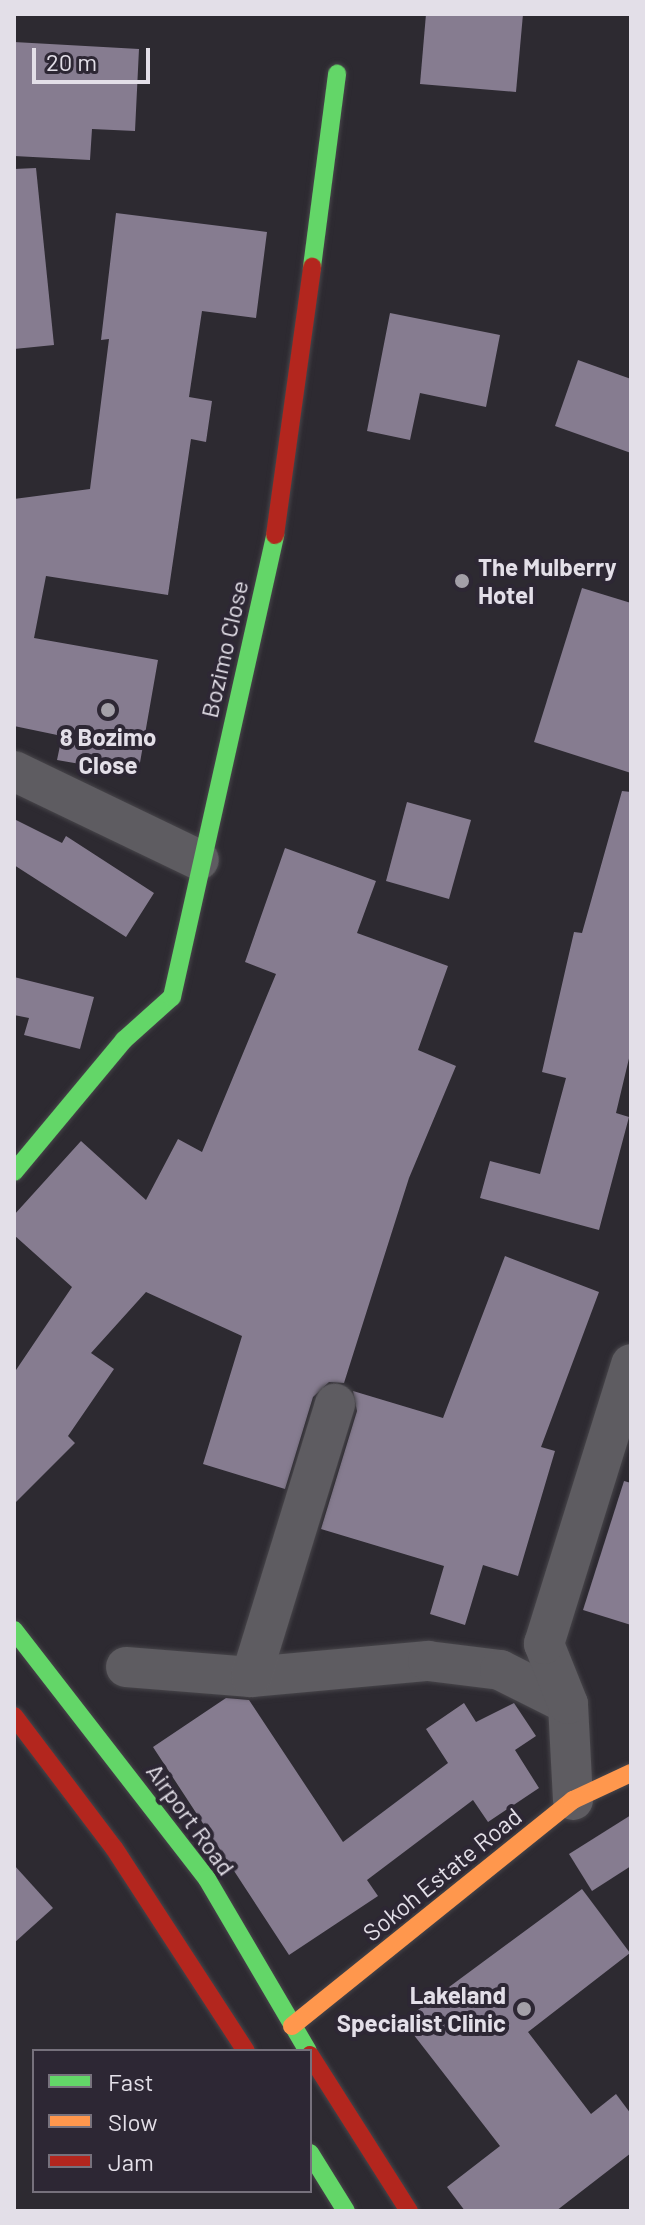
<!DOCTYPE html>
<html>
<head>
<meta charset="utf-8">
<style>
  body { margin:0 }
  #map { position:relative; width:645px; height:2225px; overflow:hidden; background:#2d2a31; font-family:Barlow,sans-serif }
  div>[style] { position:absolute }
  .building>* { inset:0; background:#867c90 }
  .roads { filter:drop-shadow(0 0 2px #47454a) drop-shadow(0 0 2px #47454a) }
  .street>* { height:40px; margin:-20px; padding:0 20px; transform-origin:20px; border-radius:20px; background:#5e5c61 }
  .fast>* { height:18px; margin:-9px; padding:0 9px; transform-origin:9px; border-radius:9px; background:#63d668 }
  .slow>* { height:18px; margin:-9px; padding:0 9px; transform-origin:9px; border-radius:9px; background:#ff974d }
  .jam>* { height:18px; margin:-9px; padding:0 9px; transform-origin:9px; border-radius:9px; background:#b3261e }
  .dots>* { width:22px; height:22px; translate:-50% -50%; box-sizing:border-box; border:4px solid #2d2734; border-radius:50% }
  span { translate:-50% -50%; white-space:nowrap; text-align:center; line-height:1.15; -webkit-text-stroke:8px #2d2734; paint-order:stroke }
  .poi-label { font-size:24px; color:#e3dfe8; font-weight:700 }
  .left { translate:0 -50%; text-align:left }
  .right { translate:-100% -50%; text-align:right }
  .street-label { font-size:24px; color:#e3dfe8 }
  .frame { position:absolute; inset:0; border:16px solid #e3dfe8; pointer-events:none }
  .legend { position:absolute; left:32px; top:2049px; width:280px; height:144px; box-sizing:border-box; background:#2d2734; border:2px solid #76717c; margin:0; padding:10px 14px; list-style:none; font-size:24px; color:#e3dfe8 }
  .legend li { display:flex; align-items:center; gap:16px; height:40px }
  .legend b { width:40px; border:2px solid #76717c }
  .scale { position:absolute; left:32px; top:48px; width:118px; height:36px; box-sizing:border-box; border:4px solid #e3dfe8; border-top:0; padding-left:10px; font-size:24px; line-height:28px; white-space:nowrap; color:#e3dfe8; -webkit-text-stroke:6px #2d2734; paint-order:stroke }
</style>
</head>
<body>
<div id="map">
  <div class="building">
    <i style="clip-path:polygon(426px 14px,523px 14px,516px 92px,420px 84px)"></i>
    <i style="clip-path:polygon(14px 42px,139px 49px,135px 131px,92px 129px,90px 160px,14px 156px)"></i>
    <i style="clip-path:polygon(36px 168px,54px 345px,14px 349px,14px 169px)"></i>
    <i style="clip-path:polygon(116px 213px,267px 232px,256px 318px,202px 311px,189px 397px,212px 401px,206px 442px,191px 439px,168px 595px,46px 576px,34px 638px,158px 660px,138px 774px,57px 760px,62px 736px,14px 726px,14px 499px,90px 489px,109px 339px,101px 340px)"></i>
    <i style="clip-path:polygon(390px 313px,500px 335px,486px 407px,420px 393px,410px 440px,367px 431px)"></i>
    <i style="clip-path:polygon(578px 360px,631px 379px,631px 453px,555px 426px)"></i>
    <i style="clip-path:polygon(582px 588px,631px 603px,631px 773px,534px 742px)"></i>
    <i style="clip-path:polygon(622px 791px,631px 792px,631px 1050px,616px 1113px,629px 1117px,599px 1230px,480px 1198px,490px 1161px,540px 1174px,566px 1078px,542px 1072px,574px 932px,582px 933px)"></i>
    <i style="clip-path:polygon(407px 802px,471px 820px,449px 899px,386px 881px)"></i>
    <i style="clip-path:polygon(14px 819px,62px 843px,66px 836px,154px 893px,126px 937px,14px 865px)"></i>
    <i style="clip-path:polygon(285px 848px,376px 881px,357px 933px,448px 966px,418px 1050px,456px 1066px,409px 1178px,344px 1383px,329px 1382px,313px 1397px,285px 1489px,203px 1464px,242px 1336px,146px 1292px,91px 1353px,114px 1369px,68px 1436px,75px 1443px,14px 1504px,14px 1373px,72px 1287px,14px 1235px,14px 1215px,81px 1141px,146px 1200px,178px 1139px,202px 1152px,276px 974px,245px 962px)"></i>
    <i style="clip-path:polygon(14px 977px,94px 997px,80px 1049px,24px 1035px,29px 1018px,14px 1015px)"></i>
    <i style="clip-path:polygon(505px 1256px,599px 1292px,541px 1447px,555px 1451px,518px 1576px,483px 1565px,465px 1625px,430px 1614px,444px 1566px,321px 1529px,357px 1411px,353px 1391px,443px 1418px)"></i>
    <i style="clip-path:polygon(624px 1481px,631px 1483px,631px 1625px,583px 1610px)"></i>
    <i style="clip-path:polygon(226px 1698px,249px 1700px,343px 1842px,448px 1763px,426px 1729px,464px 1703px,476px 1722px,514px 1703px,536px 1736px,515px 1750px,539px 1788px,488px 1822px,473px 1800px,367px 1880px,378px 1896px,289px 1955px,153px 1747px)"></i>
    <i style="clip-path:polygon(631px 1815px,631px 1866px,592px 1891px,569px 1854px)"></i>
    <i style="clip-path:polygon(14px 1865px,53px 1908px,14px 1943px)"></i>
    <i style="clip-path:polygon(582px 1889px,630px 1953px,528px 2032px,591px 2114px,616px 2094px,631px 2114px,631px 2153px,556px 2211px,465px 2211px,447px 2187px,500px 2146px,403px 2021px)"></i>
  </div>
  <div class="roads">
    <div class="street">
      <i style="left:14px;top:771px;width:205px;rotate:25.7deg"></i>
      <i style="left:126px;top:1667px;width:125px;rotate:4.6deg"></i>
      <i style="left:251px;top:1677px;width:178px;rotate:-5.2deg"></i>
      <i style="left:428px;top:1661px;width:73px;rotate:7.1deg"></i>
      <i style="left:500px;top:1670px;width:76px;rotate:26.6deg"></i>
      <i style="left:251px;top:1677px;width:286px;rotate:-72.9deg"></i>
      <i style="left:573px;top:1800px;width:96px;rotate:-93deg"></i>
      <i style="left:568px;top:1704px;width:65px;rotate:-111.8deg"></i>
      <i style="left:544px;top:1644px;width:293px;rotate:-72.7deg"></i>
    </div>
    <div class="fast">
      <i style="left:312px;top:267px;width:195px;rotate:-82.6deg"></i>
      <i style="left:14px;top:1172px;width:172px;rotate:-50.2deg"></i>
      <i style="left:124px;top:1040px;width:64px;rotate:-41.9deg"></i>
      <i style="left:172px;top:997px;width:473px;rotate:-77.4deg"></i>
      <i style="left:14px;top:1630px;width:315px;rotate:52.2deg"></i>
      <i style="left:207px;top:1879px;width:199px;rotate:59.6deg"></i>
      <i style="left:310px;top:2153px;width:68px;rotate:58.2deg"></i>
    </div>
    <div class="slow">
      <i style="left:292px;top:2026px;width:361px;rotate:-38.8deg"></i>
      <i style="left:573px;top:1800px;width:64px;rotate:-25deg"></i>
    </div>
    <div class="jam">
      <i style="left:275px;top:535px;width:271px;rotate:-82.1deg"></i>
      <i style="left:14px;top:1716px;width:166px;rotate:52.9deg"></i>
      <i style="left:114px;top:1848px;width:242px;rotate:57deg"></i>
      <i style="left:310px;top:2055px;width:185px;rotate:57.6deg"></i>
    </div>
  </div>
  <div class="dots">
    <i style="left:462px;top:581px;background:#a3a0a8"></i>
    <i style="left:108px;top:710px;background:#a3a0a8"></i>
    <i style="left:524px;top:2009px;background:#a3a0a8"></i>
  </div>
  <div class="poi-label">
    <span class="left" style="left:478px;top:581px">The Mulberry<br>Hotel</span>
    <span style="left:108px;top:751px">8 Bozimo<br>Close</span>
    <span class="right" style="left:506px;top:2009px">Lakeland<br>Specialist Clinic</span>
  </div>
  <div class="street-label">
    <span style="left:224px;top:649px;rotate:-77deg">Bozimo Close</span>
    <span style="left:191px;top:1819px;rotate:54deg">Airport Road</span>
    <span style="left:442px;top:1874px;rotate:-39deg">Sokoh Estate Road</span>
  </div>
  <div class="frame"></div>
  <ul class="legend">
  <li><b style="height:10px;background:#63d668"></b>Fast</li>
  <li><b style="height:10px;background:#ff974d"></b>Slow</li>
  <li><b style="height:10px;background:#b3261e"></b>Jam</li>
  </ul>
  <div class="scale">20 m</div>
</div>
</body>
</html>
